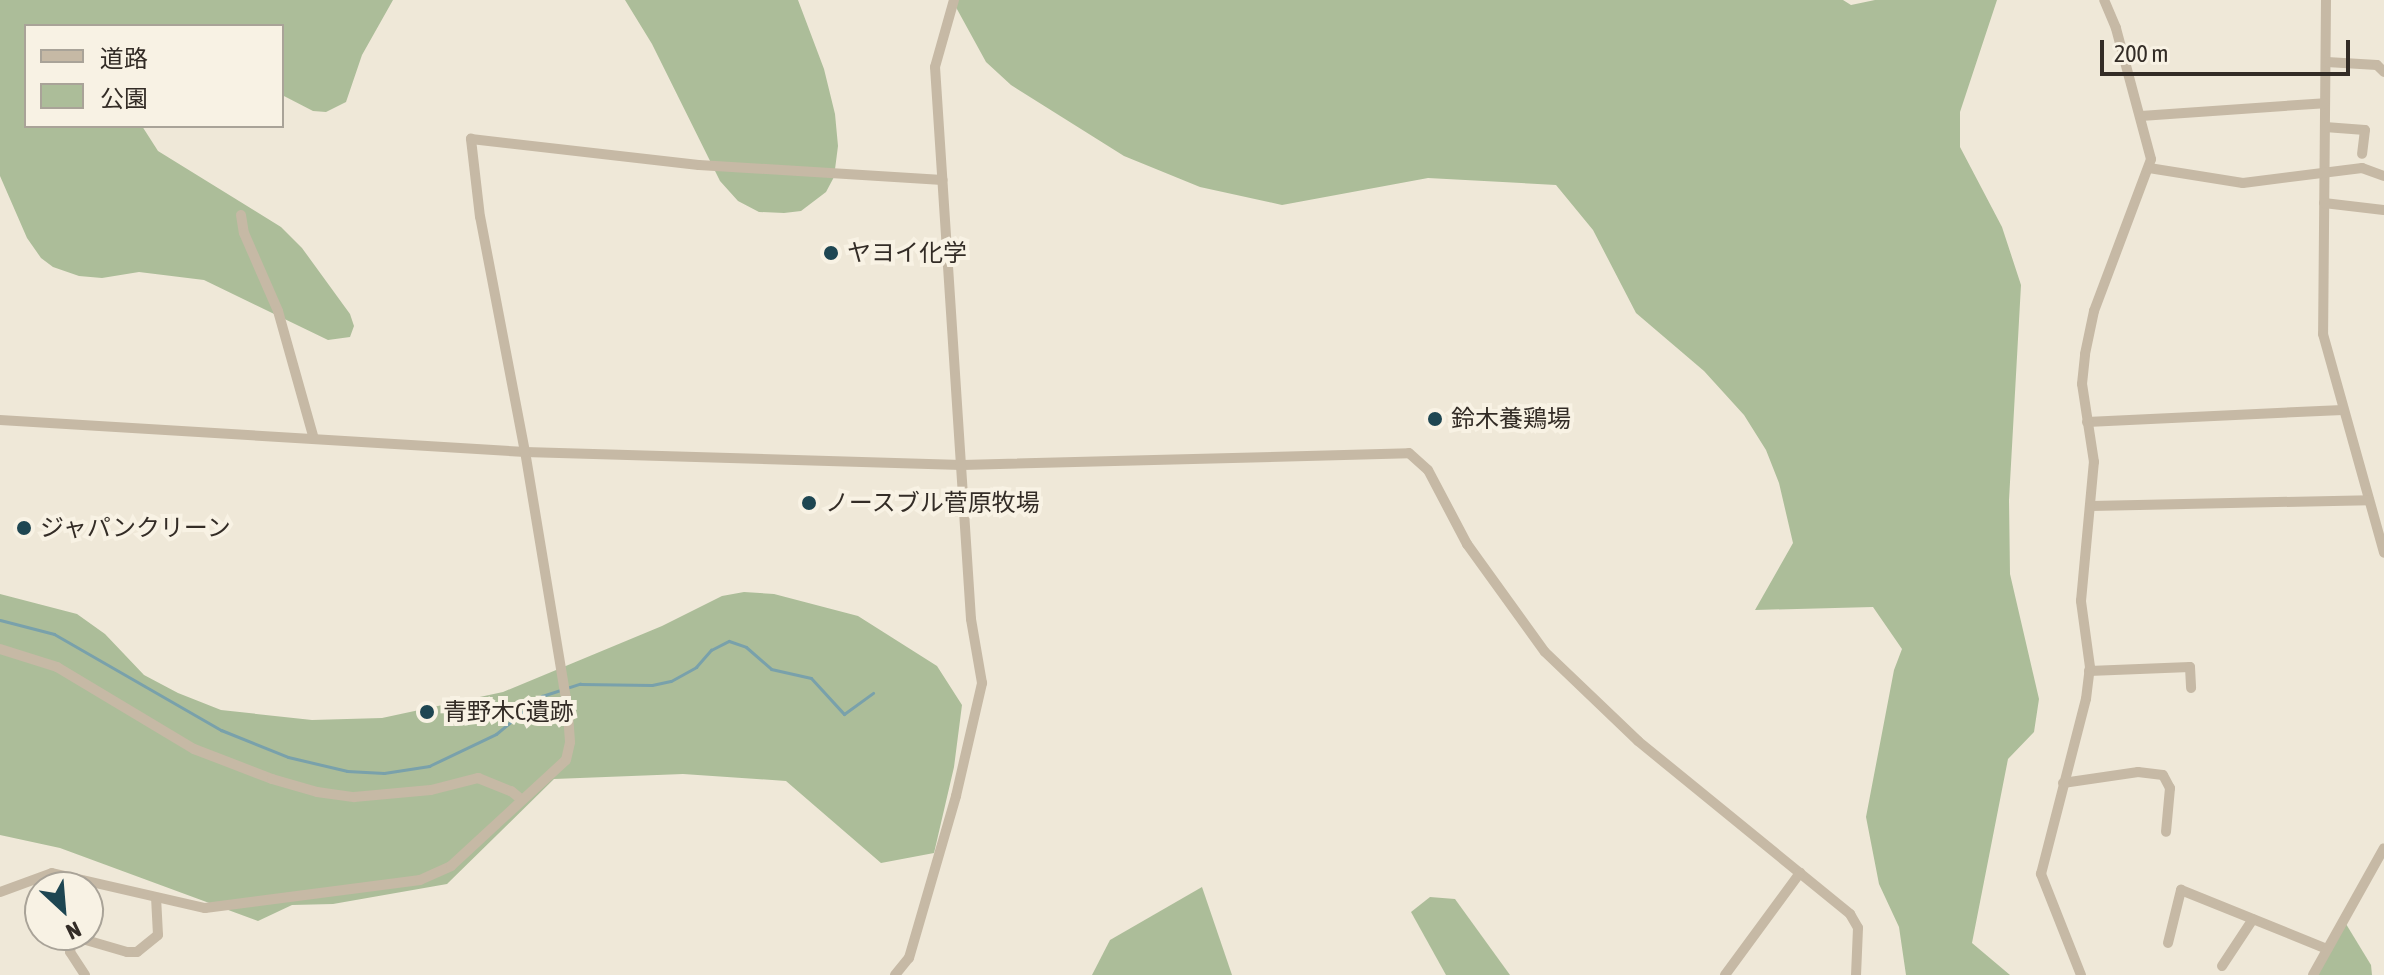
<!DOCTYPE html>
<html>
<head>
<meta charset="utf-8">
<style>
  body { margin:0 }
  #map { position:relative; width:2384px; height:975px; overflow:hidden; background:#efe8d8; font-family:"Asap Condensed","Noto Sans JP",sans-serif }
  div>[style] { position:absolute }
  .green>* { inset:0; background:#acbd99 }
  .stream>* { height:3px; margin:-1.5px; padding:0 1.5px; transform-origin:1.5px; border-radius:1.5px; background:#79a1ab }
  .minor>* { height:10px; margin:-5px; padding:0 5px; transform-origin:5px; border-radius:5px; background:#c6b9a5 }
  .dots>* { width:22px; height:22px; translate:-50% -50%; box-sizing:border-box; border:4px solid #f8f2e4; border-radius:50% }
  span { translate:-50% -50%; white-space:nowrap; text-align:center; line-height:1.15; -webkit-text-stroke:8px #f8f2e4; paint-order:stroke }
  .poi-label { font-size:24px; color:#332c26 }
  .left { translate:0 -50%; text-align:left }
  .legend { position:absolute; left:24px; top:24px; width:260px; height:104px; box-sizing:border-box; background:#f8f2e4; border:2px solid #a9a398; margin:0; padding:10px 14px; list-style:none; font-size:24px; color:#332c26 }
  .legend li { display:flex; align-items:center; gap:16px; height:40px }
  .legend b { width:40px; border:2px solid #a9a398 }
  .north { position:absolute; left:24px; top:871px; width:80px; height:80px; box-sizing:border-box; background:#f8f2e4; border:2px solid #a9a398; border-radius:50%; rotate:154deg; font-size:22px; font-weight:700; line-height:32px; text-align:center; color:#332c26 }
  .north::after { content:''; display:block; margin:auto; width:28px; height:36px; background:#1e4652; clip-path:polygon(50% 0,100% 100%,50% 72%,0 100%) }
  .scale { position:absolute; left:2100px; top:40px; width:250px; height:36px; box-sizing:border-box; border:4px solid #332c26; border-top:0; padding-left:10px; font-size:24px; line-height:28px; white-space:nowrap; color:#332c26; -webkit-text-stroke:6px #f8f2e4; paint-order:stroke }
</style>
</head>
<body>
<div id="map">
  <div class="green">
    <i style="clip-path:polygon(0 0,393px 0,362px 55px,346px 102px,326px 112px,313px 111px,282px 95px,282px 26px,26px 26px,26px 126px,142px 126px,158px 151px,281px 227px,302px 248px,350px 314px,354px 326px,350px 337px,328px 340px,204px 280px,139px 272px,102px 278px,79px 276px,53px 267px,41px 258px,27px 238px,0 176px)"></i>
    <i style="clip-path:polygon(625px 0,798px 0,824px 69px,835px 114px,838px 146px,834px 177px,826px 192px,801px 211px,784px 213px,759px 212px,738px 201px,720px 181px,652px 44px)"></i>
    <i style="clip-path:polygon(952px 0,1843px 0,1851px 5px,1875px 0,1997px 0,1960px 112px,1960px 147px,2002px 227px,2021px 285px,2009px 500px,2010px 574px,2039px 699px,2034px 732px,2008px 759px,1972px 943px,2010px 975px,1906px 975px,1899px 927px,1879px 884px,1866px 817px,1894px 670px,1902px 649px,1873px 607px,1755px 610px,1793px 543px,1779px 483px,1766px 450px,1744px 415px,1704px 371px,1636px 313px,1593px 230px,1556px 185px,1428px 178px,1282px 205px,1200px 187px,1124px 156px,1011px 85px,986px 62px)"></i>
    <i style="clip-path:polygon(744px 592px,774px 594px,858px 616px,937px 666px,962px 705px,954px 767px,934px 853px,881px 863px,786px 781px,683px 774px,554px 779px,447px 884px,333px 904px,292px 905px,258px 921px,60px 848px,0 835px,0 594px,77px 614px,105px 634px,144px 675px,178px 693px,221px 710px,312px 720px,382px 718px,503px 692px,662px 626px,722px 596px)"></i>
    <i style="clip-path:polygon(1202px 887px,1232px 975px,1092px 975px,1110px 940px)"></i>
    <i style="clip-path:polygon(1430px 897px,1455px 899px,1510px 975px,1446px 975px,1411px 912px)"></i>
    <i style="clip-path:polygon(2346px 924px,2371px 965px,2372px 975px,2317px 975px)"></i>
  </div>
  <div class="stream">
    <i style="left:0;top:620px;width:56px;rotate:14.5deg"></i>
    <i style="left:54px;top:634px;width:193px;rotate:29.9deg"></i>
    <i style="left:221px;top:730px;width:72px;rotate:21.9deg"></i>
    <i style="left:288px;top:757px;width:61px;rotate:13.3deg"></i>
    <i style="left:347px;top:771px;width:37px;rotate:3deg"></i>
    <i style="left:384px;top:773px;width:46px;rotate:-8.8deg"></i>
    <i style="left:429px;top:766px;width:74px;rotate:-25.5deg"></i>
    <i style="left:496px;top:734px;width:60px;rotate:-39.6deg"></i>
    <i style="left:542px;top:696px;width:40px;rotate:-18deg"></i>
    <i style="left:580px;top:684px;width:72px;rotate:0.8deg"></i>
    <i style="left:652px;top:685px;width:19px;rotate:-12deg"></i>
    <i style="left:671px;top:681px;width:29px;rotate:-29deg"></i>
    <i style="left:696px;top:667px;width:23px;rotate:-49deg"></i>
    <i style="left:711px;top:650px;width:20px;rotate:-27deg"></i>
    <i style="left:729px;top:641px;width:18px;rotate:19deg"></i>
    <i style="left:746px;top:647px;width:33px;rotate:41deg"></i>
    <i style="left:771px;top:669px;width:41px;rotate:12.7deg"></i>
    <i style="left:811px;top:678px;width:49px;rotate:47.5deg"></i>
    <i style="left:844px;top:714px;width:36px;rotate:-36deg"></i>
  </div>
  <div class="minor">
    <i style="left:2326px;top:0;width:334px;rotate:90.5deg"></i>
    <i style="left:2323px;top:334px;width:227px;rotate:74.4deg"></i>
    <i style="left:2327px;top:62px;width:50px;rotate:3.4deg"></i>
    <i style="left:2377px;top:65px;width:10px;rotate:45deg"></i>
    <i style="left:2141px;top:116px;width:184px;rotate:-4deg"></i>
    <i style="left:2325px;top:127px;width:40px;rotate:4.3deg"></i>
    <i style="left:2365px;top:130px;width:24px;rotate:97deg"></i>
    <i style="left:2149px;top:168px;width:95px;rotate:9.1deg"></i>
    <i style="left:2243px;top:183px;width:120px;rotate:-7.2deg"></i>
    <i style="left:2362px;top:168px;width:23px;rotate:20deg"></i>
    <i style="left:2324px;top:203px;width:60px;rotate:6.7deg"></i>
    <i style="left:241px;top:215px;width:18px;rotate:81deg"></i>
    <i style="left:244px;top:233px;width:85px;rotate:66.4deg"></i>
    <i style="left:278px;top:311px;width:133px;rotate:74.3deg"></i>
    <i style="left:0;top:420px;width:526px;rotate:3.49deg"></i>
    <i style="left:525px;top:452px;width:437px;rotate:1.7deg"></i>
    <i style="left:962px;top:465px;width:447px;rotate:-1.5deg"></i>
    <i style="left:1409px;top:453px;width:25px;rotate:42deg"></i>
    <i style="left:1428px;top:470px;width:84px;rotate:62.2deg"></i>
    <i style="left:1467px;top:544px;width:133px;rotate:54.2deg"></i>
    <i style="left:1545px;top:652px;width:129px;rotate:43.7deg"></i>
    <i style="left:1638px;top:741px;width:274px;rotate:39.2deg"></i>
    <i style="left:1850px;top:914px;width:16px;rotate:60deg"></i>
    <i style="left:1858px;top:928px;width:47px;rotate:92.4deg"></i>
    <i style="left:2087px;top:422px;width:256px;rotate:-2.7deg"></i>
    <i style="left:2091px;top:506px;width:278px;rotate:-1.2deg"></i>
    <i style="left:0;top:649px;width:60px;rotate:17.5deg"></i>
    <i style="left:57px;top:667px;width:160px;rotate:30.9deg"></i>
    <i style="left:194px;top:749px;width:84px;rotate:21deg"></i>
    <i style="left:272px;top:779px;width:47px;rotate:16.1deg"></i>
    <i style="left:317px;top:792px;width:37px;rotate:8deg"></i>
    <i style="left:354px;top:797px;width:77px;rotate:-5.2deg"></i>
    <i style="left:431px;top:790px;width:49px;rotate:-14.3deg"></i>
    <i style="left:478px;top:778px;width:35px;rotate:22deg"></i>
    <i style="left:511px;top:791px;width:14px;rotate:39deg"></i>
    <i style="left:2089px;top:671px;width:101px;rotate:-2.3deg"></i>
    <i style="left:2190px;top:667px;width:21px;rotate:87deg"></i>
    <i style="left:2063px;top:783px;width:76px;rotate:-8.3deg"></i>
    <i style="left:2138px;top:772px;width:25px;rotate:7deg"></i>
    <i style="left:2163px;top:775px;width:15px;rotate:62deg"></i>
    <i style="left:2170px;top:788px;width:44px;rotate:95.2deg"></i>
    <i style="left:0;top:892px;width:55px;rotate:-20.1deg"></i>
    <i style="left:52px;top:873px;width:157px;rotate:12.9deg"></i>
    <i style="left:205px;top:908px;width:217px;rotate:-7.4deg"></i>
    <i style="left:420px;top:880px;width:34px;rotate:-24deg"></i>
    <i style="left:451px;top:866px;width:156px;rotate:-42.7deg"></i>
    <i style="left:566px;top:760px;width:18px;rotate:-77deg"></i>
    <i style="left:570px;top:742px;width:31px;rotate:-94deg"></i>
    <i style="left:568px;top:711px;width:263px;rotate:-99.4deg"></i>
    <i style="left:525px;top:452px;width:239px;rotate:-100.8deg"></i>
    <i style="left:480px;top:217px;width:79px;rotate:-96.6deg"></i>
    <i style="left:471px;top:139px;width:229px;rotate:6.5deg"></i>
    <i style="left:699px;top:165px;width:244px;rotate:3.5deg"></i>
    <i style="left:2168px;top:943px;width:55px;rotate:-76.2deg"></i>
    <i style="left:2181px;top:890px;width:157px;rotate:22deg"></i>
    <i style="left:2222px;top:966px;width:56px;rotate:-56.6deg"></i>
    <i style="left:85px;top:975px;width:27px;rotate:-123deg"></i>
    <i style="left:70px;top:952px;width:11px;rotate:-80deg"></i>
    <i style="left:72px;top:941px;width:8px;rotate:-23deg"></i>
    <i style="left:79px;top:938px;width:50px;rotate:16.3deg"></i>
    <i style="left:127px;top:952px;width:10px"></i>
    <i style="left:137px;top:952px;width:27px;rotate:-39deg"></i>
    <i style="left:158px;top:935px;width:37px;rotate:-93deg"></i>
    <i style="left:895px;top:975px;width:22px;rotate:-51deg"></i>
    <i style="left:909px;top:958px;width:169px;rotate:-73.8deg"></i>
    <i style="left:956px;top:796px;width:116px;rotate:-77deg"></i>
    <i style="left:982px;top:683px;width:65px;rotate:-99.8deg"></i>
    <i style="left:971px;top:619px;width:553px;rotate:-93.73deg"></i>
    <i style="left:935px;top:67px;width:70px;rotate:-74.2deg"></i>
    <i style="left:1725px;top:975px;width:127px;rotate:-53.7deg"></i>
    <i style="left:2081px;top:975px;width:109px;rotate:-111.6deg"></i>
    <i style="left:2041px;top:874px;width:181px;rotate:-75.6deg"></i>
    <i style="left:2086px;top:699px;width:32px;rotate:-83deg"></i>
    <i style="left:2090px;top:667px;width:67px;rotate:-97.8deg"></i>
    <i style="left:2081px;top:601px;width:140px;rotate:-84.7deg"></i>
    <i style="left:2094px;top:462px;width:79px;rotate:-98.7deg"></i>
    <i style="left:2082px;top:384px;width:30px;rotate:-84deg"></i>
    <i style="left:2085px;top:354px;width:44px;rotate:-78.2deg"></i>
    <i style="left:2094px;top:311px;width:162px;rotate:-69.4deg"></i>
    <i style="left:2151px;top:159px;width:136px;rotate:-105deg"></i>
    <i style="left:2116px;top:28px;width:30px;rotate:-113deg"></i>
    <i style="left:2313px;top:975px;width:145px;rotate:-60.8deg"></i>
  </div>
  <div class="dots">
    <i style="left:831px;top:253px;background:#1e4652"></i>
    <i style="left:1435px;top:419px;background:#1e4652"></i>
    <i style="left:809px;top:503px;background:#1e4652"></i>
    <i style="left:24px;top:528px;background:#1e4652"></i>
    <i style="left:427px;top:712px;background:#1e4652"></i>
  </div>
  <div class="poi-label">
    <span class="left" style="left:847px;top:253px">ヤヨイ化学</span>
    <span class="left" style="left:1451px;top:419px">鈴木養鶏場</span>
    <span class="left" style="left:825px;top:503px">ノースブル菅原牧場</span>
    <span class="left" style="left:40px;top:528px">ジャパンクリーン</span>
    <span class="left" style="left:443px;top:712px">青野木C遺跡</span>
  </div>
  <ul class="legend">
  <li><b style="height:10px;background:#c6b9a5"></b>道路</li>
  <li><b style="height:22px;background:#acbd99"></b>公園</li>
  </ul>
  <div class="north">N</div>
  <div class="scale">200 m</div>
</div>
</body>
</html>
